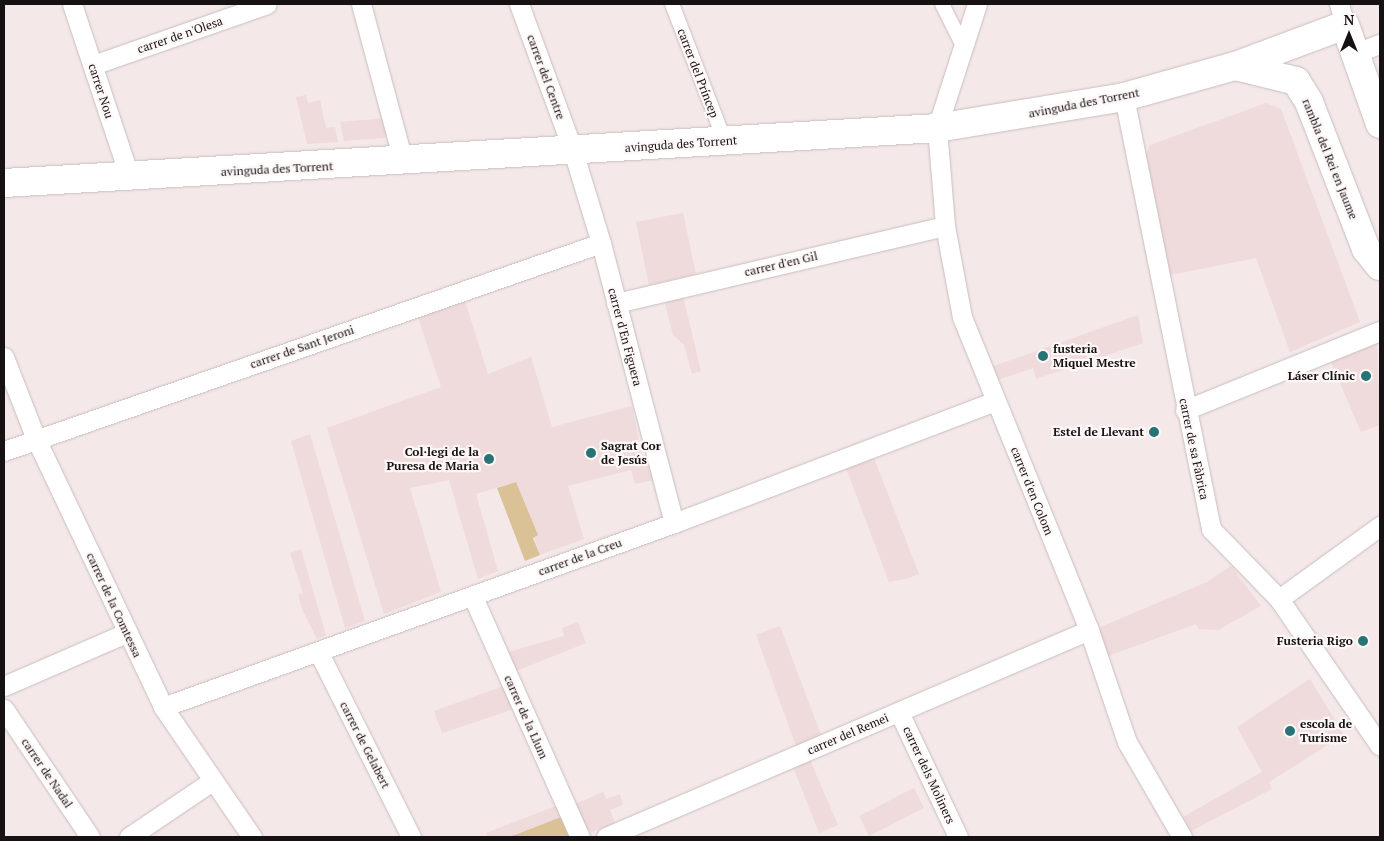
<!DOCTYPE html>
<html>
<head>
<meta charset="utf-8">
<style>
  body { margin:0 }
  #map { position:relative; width:1384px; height:841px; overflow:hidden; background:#f4e8e9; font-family:"PT Serif",serif }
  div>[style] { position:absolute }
  .built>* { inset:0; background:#efdadc }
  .green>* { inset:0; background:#dbc196 }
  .roads { filter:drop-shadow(0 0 1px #c8bdbe) drop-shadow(0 0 1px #c8bdbe) }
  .pedestrian>* { height:14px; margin:-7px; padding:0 7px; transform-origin:7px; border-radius:7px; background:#fff }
  .minor>* { height:19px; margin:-9.5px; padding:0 9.5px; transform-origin:9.5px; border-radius:9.5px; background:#fff }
  .secondary>* { height:28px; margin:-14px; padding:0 14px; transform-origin:14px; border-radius:14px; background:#fff }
  .dots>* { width:14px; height:14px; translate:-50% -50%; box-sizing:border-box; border:2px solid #fef7f8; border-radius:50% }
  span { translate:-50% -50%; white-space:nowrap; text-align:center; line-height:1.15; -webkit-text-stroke:4.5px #fef7f8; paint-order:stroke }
  .street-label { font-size:12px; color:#161213 }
  .poi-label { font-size:12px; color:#161213; font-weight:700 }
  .left { translate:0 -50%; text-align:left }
  .right { translate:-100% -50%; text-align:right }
  .frame { position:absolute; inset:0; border:5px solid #161213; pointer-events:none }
  .north { position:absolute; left:1324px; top:10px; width:50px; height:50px; -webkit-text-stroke:4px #fef7f8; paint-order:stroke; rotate:0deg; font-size:14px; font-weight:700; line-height:20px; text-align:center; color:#161213 }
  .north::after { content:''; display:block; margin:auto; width:18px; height:22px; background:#161213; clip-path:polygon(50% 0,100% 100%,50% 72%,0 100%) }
</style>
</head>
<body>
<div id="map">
  <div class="built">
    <i style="clip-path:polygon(306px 95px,308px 103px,320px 100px,326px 128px,335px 127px,338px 142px,307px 144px,296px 97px)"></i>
    <i style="clip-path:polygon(1266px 103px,1281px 109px,1360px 322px,1290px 352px,1256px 258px,1170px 275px,1146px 154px,1150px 145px)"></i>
    <i style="clip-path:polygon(388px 118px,391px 130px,384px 138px,344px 141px,340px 122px)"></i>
    <i style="clip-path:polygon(683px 213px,696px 274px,649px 285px,636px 222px)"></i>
    <i style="clip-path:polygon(682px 292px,701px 371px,692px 374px,684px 345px,673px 335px,663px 296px)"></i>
    <i style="clip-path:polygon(464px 298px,488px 374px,531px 357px,552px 427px,632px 406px,644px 466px,649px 466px,653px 480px,635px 484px,631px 470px,568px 486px,584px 539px,540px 555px,516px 482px,476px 494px,498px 571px,478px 579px,449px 480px,410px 488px,441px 592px,384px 614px,327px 428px,441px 387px,417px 314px)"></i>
    <i style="clip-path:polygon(1138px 315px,1143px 343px,1036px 379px,1033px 368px,997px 380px,991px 367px)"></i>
    <i style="clip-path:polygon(1377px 341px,1380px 425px,1361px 432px,1331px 362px)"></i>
    <i style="clip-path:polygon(310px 434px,365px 621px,345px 628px,291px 441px)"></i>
    <i style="clip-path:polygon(874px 458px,919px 574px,905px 579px,889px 582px,846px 468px)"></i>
    <i style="clip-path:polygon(301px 549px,326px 635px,317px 639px,302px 609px,298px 595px,303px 593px,290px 553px)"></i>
    <i style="clip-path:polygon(1231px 566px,1261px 606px,1218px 630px,1199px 629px,1196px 624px,1108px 656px,1098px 628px,1207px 582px)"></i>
    <i style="clip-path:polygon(578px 622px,586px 643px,516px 671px,508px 652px,564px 636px,562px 628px)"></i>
    <i style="clip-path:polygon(780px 626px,821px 735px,796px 746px,756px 635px)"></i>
    <i style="clip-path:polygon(1310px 679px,1344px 735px,1269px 782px,1272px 789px,1191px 831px,1183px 817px,1262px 772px,1237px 727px)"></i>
    <i style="clip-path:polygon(504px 686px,514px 709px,442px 733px,434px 711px)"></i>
    <i style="clip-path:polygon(810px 760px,838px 825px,819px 833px,793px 767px)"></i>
    <i style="clip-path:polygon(914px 788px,924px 808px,869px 836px,859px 816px)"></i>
    <i style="clip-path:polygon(603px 792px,606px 799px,620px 794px,623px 805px,610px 810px,615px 823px,592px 832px,583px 828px,573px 805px)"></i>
    <i style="clip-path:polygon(556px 806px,561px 817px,507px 837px,488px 837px,486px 833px)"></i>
  </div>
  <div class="green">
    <i style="clip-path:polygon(516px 482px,538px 535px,533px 538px,540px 555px,525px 561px,497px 488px)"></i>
    <i style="clip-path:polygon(561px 817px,570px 837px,507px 837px,517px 834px)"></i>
  </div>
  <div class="roads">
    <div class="pedestrian">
      <i style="left:672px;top:4px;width:147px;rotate:68.9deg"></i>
      <i style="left:942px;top:4px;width:49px;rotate:63.4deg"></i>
    </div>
    <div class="minor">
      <i style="left:72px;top:4px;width:183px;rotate:71.6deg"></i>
      <i style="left:361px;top:4px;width:163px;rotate:75deg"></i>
      <i style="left:519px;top:4px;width:157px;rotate:69.8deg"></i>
      <i style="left:573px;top:151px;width:96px;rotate:73.1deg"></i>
      <i style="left:601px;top:243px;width:289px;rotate:75.4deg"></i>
      <i style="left:977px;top:4px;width:130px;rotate:107.9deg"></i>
      <i style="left:937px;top:128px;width:98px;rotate:85.3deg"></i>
      <i style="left:945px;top:226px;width:93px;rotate:79.4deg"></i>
      <i style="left:962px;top:317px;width:338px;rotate:67.9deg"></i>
      <i style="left:1089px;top:630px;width:118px;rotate:71.3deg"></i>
      <i style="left:1127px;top:742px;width:110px;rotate:59.9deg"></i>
      <i style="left:1339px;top:4px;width:22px;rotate:74deg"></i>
      <i style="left:1356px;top:53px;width:26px;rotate:-21deg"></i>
      <i style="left:93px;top:65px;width:184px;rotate:-19.3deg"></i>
      <i style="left:1124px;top:97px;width:441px;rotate:78.6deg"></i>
      <i style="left:1211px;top:529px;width:98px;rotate:45.8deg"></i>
      <i style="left:1279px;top:599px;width:178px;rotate:55.5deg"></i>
      <i style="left:616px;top:303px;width:338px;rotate:-13.2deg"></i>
      <i style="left:4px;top:357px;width:88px;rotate:68.7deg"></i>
      <i style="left:36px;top:439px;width:297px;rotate:64.6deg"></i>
      <i style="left:163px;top:707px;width:158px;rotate:55.6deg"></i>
      <i style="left:1185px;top:410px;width:210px;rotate:-22.1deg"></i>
      <i style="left:4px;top:451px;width:632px;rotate:-19.21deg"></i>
      <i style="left:473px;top:597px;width:263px;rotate:66deg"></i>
      <i style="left:1279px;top:599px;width:125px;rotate:-35.9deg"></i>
      <i style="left:319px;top:653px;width:206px;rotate:63.4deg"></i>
      <i style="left:4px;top:686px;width:133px;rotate:-23.5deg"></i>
      <i style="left:163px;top:707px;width:543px;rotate:-19.8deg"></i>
      <i style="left:674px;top:523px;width:343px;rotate:-20.8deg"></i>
      <i style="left:4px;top:709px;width:154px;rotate:56.1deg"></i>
      <i style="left:899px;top:712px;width:138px;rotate:64.7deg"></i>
      <i style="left:129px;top:837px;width:100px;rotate:-34deg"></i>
      <i style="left:606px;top:837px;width:525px;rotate:-23.2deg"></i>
    </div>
    <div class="secondary">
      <i style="left:1235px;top:66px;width:63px;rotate:13.8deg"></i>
      <i style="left:1296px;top:81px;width:25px;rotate:58deg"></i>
      <i style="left:1309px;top:102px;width:158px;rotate:68.8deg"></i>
      <i style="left:1366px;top:249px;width:22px;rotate:51deg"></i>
      <i style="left:4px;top:183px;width:935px;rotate:-3.37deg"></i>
      <i style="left:937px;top:128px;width:190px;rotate:-9.4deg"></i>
      <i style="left:1124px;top:97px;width:115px;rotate:-15.6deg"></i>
      <i style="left:1235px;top:66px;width:117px;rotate:-20.4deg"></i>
      <i style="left:1345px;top:25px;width:105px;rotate:70.5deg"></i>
    </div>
  </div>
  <div class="dots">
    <i style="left:1043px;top:356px;background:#287375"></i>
    <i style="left:1366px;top:376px;background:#287375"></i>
    <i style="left:1154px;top:432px;background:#287375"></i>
    <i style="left:591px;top:453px;background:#287375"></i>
    <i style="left:489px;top:459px;background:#287375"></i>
    <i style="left:1363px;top:641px;background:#287375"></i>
    <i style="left:1290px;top:731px;background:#287375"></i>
  </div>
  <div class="street-label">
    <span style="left:180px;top:35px;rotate:-19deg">carrer de n'Olesa</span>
    <span style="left:698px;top:73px;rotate:69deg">carrer del Príncep</span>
    <span style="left:546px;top:77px;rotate:70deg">carrer del Centre</span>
    <span style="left:101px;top:91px;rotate:72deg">carrer Nou</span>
    <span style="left:1084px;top:103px;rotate:-11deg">avinguda des Torrent</span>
    <span style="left:681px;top:144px;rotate:-4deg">avinguda des Torrent</span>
    <span style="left:1330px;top:159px;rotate:68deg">rambla del Rei en Jaume</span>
    <span style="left:277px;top:169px;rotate:-3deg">avinguda des Torrent</span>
    <span style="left:781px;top:264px;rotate:-13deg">carrer d'en Gil</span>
    <span style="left:625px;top:337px;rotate:75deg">carrer d'En Figuera</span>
    <span style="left:302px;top:347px;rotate:-19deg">carrer de Sant Jeroni</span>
    <span style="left:1194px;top:449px;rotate:78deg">carrer de sa Fàbrica</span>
    <span style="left:1032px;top:491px;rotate:68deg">carrer d'en Colom</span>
    <span style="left:580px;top:557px;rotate:-20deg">carrer de la Creu</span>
    <span style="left:114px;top:605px;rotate:65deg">carrer de la Comtessa</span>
    <span style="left:526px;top:717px;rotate:66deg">carrer de la Llum</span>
    <span style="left:848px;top:734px;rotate:-23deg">carrer del Remei</span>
    <span style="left:365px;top:745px;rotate:63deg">carrer de Gelabert</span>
    <span style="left:47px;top:773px;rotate:56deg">carrer de Nadal</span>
    <span style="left:929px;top:775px;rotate:65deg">carrer dels Moliners</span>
  </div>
  <div class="poi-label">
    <span class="left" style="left:1053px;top:356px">fusteria<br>Miquel Mestre</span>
    <span class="right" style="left:1355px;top:376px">Láser Clínic</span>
    <span class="right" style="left:1144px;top:432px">Estel de Llevant</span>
    <span class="left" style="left:601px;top:453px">Sagrat Cor<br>de Jesús</span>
    <span class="right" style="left:479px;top:459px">Col·legi de la<br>Puresa de Maria</span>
    <span class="right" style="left:1353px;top:641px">Fusteria Rigo</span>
    <span class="left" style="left:1300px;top:731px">escola de<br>Turisme</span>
  </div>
  <div class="frame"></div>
  <div class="north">N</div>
</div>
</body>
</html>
